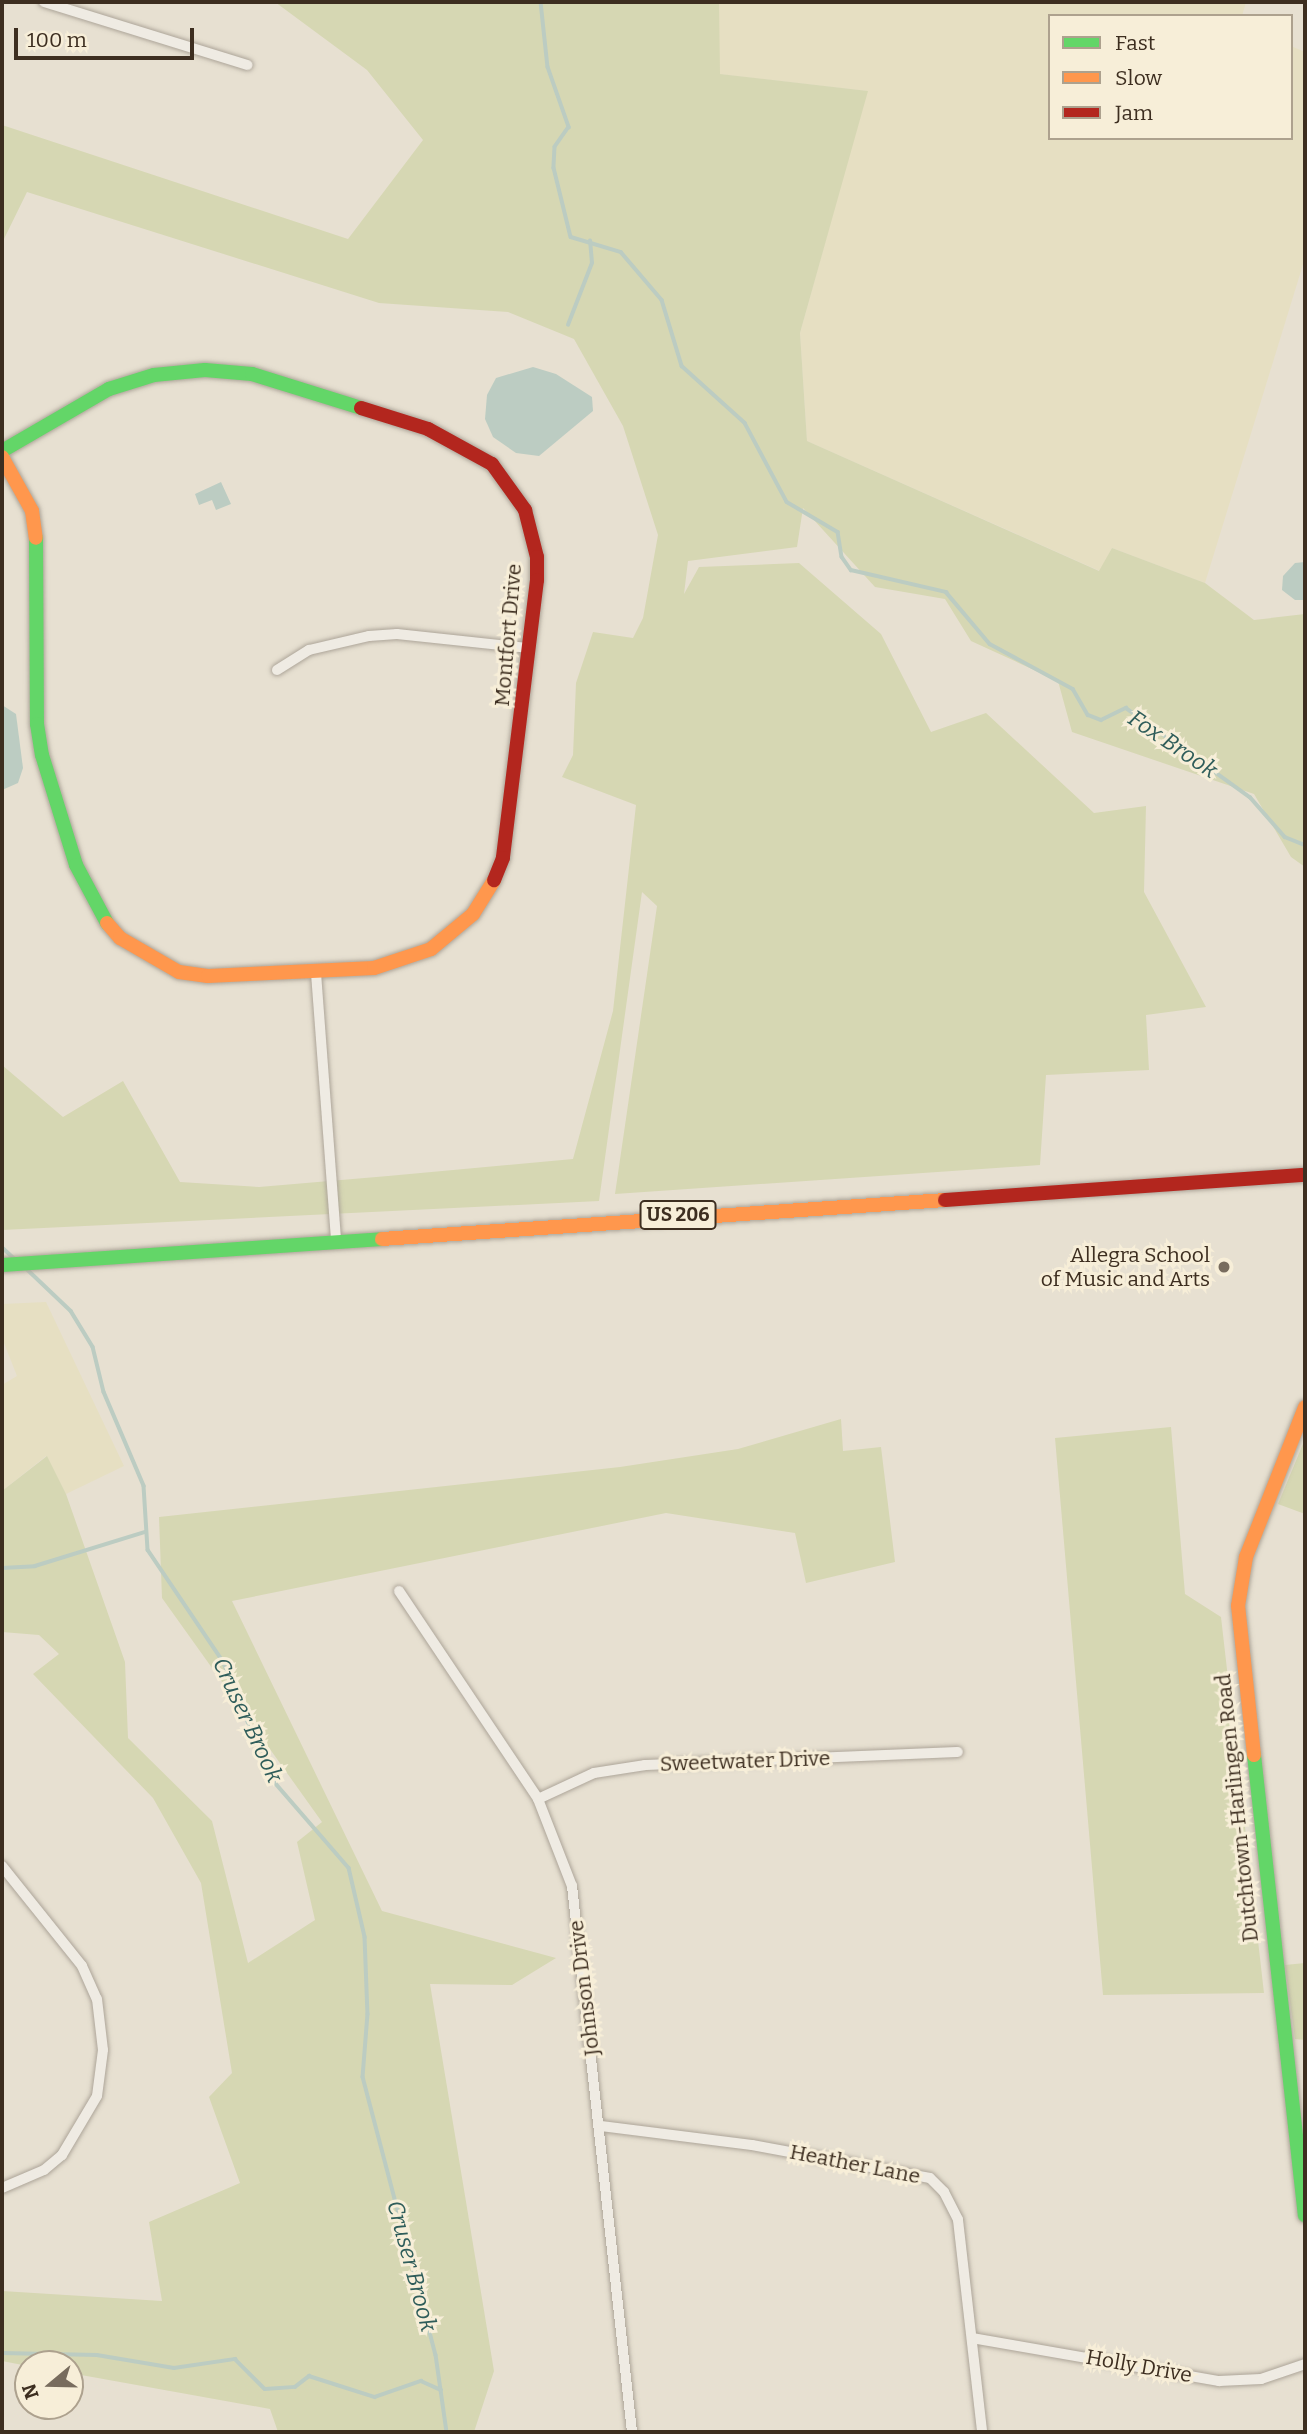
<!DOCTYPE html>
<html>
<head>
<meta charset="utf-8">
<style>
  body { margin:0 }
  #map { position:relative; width:1307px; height:2434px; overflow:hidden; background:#e7e0d1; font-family:Bitter,serif }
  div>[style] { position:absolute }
  .farmland>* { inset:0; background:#e6dfc2 }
  .green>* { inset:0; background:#d6d7b3 }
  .water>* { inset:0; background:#bcccc2 }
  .stream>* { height:3.5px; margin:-1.75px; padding:0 1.75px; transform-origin:1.75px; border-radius:1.75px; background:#bcccc2 }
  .roads { filter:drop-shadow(0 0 2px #ada599) drop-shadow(0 0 2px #ada599) }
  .street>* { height:10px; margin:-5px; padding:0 5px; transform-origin:5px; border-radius:5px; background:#efebe3 }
  .fast>* { height:14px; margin:-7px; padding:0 7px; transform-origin:7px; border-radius:7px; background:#63d668 }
  .slow>* { height:14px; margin:-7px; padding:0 7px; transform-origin:7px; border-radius:7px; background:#ff974d }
  .jam>* { height:14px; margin:-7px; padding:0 7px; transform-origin:7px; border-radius:7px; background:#b3261e }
  .dots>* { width:19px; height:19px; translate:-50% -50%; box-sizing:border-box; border:4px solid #f7eed8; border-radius:50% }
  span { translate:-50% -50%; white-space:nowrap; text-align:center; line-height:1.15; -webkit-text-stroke:6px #f7eed8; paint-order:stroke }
  .shield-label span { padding:2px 5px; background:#f7eed8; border:2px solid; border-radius:5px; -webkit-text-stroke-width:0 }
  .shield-label { font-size:19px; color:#3d2e20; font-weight:700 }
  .street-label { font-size:21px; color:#3d2e20 }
  .poi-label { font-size:21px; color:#3d2e20 }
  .right { translate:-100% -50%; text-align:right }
  .water-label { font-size:23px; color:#2f5d5a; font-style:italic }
  .frame { position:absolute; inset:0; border:4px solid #3d2e20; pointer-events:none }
  .legend { position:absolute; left:1048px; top:14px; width:245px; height:126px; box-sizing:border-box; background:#f7eed8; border:2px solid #ada18e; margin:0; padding:9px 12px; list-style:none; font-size:21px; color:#3d2e20 }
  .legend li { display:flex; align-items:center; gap:14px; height:35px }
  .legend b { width:35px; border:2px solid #ada18e }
  .north { position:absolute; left:14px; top:2350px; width:70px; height:70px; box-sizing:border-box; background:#f7eed8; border:2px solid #ada18e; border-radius:50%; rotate:251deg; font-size:19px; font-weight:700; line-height:28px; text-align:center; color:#3d2e20 }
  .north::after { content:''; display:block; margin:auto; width:24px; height:32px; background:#786c5e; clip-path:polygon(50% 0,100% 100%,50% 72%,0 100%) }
  .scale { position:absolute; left:14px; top:28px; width:180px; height:32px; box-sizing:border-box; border:4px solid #3d2e20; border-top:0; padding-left:9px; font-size:21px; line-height:24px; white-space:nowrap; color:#3d2e20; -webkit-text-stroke:5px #f7eed8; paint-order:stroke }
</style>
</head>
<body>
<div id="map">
  <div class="farmland">
    <i style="clip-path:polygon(719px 2px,1246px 2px,1242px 16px,1050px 16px,1050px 138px,1291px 138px,1291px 46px,1305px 52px,1305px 258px,1205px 583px,1112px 548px,1100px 571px,807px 441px,800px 333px,867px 91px,719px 74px)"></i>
    <i style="clip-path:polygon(46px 1302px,124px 1466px,66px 1494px,46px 1456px,2px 1491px,2px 1385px,17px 1376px,2px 1338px,2px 1304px)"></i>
  </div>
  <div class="green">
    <i style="clip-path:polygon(275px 2px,719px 2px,720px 74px,868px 91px,800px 333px,807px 441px,1099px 571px,1112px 548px,1205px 583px,1254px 620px,1305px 614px,1305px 867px,1291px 857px,1254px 794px,1072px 732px,1058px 681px,971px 641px,945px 599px,875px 587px,803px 508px,797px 547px,688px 561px,684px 594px,699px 567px,799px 563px,881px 634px,931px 732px,986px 713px,1094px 813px,1146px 806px,1144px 892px,1206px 1007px,1146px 1015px,1149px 1070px,1046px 1075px,1040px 1165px,615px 1194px,657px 906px,642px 892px,599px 1201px,2px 1230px,2px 1065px,63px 1117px,123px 1081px,180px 1182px,259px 1187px,388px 1176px,573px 1159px,613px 1011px,636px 805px,562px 777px,573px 755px,576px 683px,593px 632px,633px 638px,643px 618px,658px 535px,623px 426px,574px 339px,508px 312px,379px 303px,27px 192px,2px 243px,2px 125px,348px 239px,423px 140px,367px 70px)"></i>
    <i style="clip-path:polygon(841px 1419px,843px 1451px,881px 1447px,895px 1562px,806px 1583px,795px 1533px,666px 1513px,232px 1601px,382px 1911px,556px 1958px,512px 1985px,430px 1984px,494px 2371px,474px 2432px,278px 2432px,270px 2409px,70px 2373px,70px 2364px,28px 2366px,2px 2361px,2px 2291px,162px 2301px,149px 2222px,240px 2183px,209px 2097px,232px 2073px,201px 1883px,153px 1798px,33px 1674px,59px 1654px,39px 1635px,2px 1632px,2px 1491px,47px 1456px,66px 1494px,125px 1662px,128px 1738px,212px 1821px,248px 1963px,315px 1920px,297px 1842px,322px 1822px,162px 1598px,159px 1517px,620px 1467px,738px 1449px)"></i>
    <i style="clip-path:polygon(1171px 1427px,1185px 1594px,1221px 1617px,1264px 1993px,1103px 1995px,1055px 1438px)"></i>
    <i style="clip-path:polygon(1305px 1439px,1305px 1514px,1278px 1504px)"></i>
    <i style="clip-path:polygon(1305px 1963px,1305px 2040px,1295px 2039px,1285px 1965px)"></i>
  </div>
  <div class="water">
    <i style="clip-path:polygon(533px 367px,556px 374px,592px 397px,593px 411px,539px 456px,516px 453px,493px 437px,485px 419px,487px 395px,496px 378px)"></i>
    <i style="clip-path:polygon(221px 482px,231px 504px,216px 510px,212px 500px,199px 505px,195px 494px)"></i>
    <i style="clip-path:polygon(1305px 562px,1305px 600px,1295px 600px,1282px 590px,1283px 576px,1295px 563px)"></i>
    <i style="clip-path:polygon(2px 705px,16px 714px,23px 768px,18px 783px,2px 790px)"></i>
  </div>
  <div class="stream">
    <i style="left:541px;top:2px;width:65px;rotate:83.9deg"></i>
    <i style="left:548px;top:67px;width:64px;rotate:70.7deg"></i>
    <i style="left:569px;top:127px;width:24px;rotate:125deg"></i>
    <i style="left:555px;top:147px;width:21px;rotate:93deg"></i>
    <i style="left:554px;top:168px;width:71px;rotate:76.2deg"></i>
    <i style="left:571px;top:237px;width:52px;rotate:16.7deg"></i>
    <i style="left:621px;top:252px;width:63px;rotate:49.5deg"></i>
    <i style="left:662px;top:300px;width:69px;rotate:73.1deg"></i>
    <i style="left:682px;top:366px;width:85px;rotate:42.1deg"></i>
    <i style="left:745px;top:423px;width:89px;rotate:62deg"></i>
    <i style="left:787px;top:502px;width:59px;rotate:30.5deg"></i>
    <i style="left:838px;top:532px;width:25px;rotate:81deg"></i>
    <i style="left:842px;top:557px;width:16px;rotate:55deg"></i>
    <i style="left:851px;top:570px;width:98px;rotate:13deg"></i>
    <i style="left:946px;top:592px;width:68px;rotate:49.8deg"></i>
    <i style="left:990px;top:644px;width:94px;rotate:28.5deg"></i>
    <i style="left:1073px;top:689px;width:30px;rotate:60deg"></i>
    <i style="left:1088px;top:715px;width:14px;rotate:21deg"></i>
    <i style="left:1101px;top:720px;width:28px;rotate:-26deg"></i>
    <i style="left:1126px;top:708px;width:153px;rotate:35.7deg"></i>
    <i style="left:1250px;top:797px;width:53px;rotate:48.8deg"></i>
    <i style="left:1285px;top:837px;width:22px;rotate:22deg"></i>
    <i style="left:568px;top:325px;width:66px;rotate:-68.8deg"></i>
    <i style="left:592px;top:263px;width:22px;rotate:-95deg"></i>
    <i style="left:2px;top:1247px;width:16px;rotate:43deg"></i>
    <i style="left:28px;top:1270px;width:59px;rotate:43.6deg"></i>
    <i style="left:71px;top:1311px;width:42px;rotate:58.6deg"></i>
    <i style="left:93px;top:1347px;width:46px;rotate:76.3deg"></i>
    <i style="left:104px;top:1392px;width:102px;rotate:66.9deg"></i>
    <i style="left:144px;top:1486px;width:64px;rotate:86.4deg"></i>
    <i style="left:148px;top:1550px;width:134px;rotate:56deg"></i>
    <i style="left:223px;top:1661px;width:126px;rotate:67.7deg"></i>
    <i style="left:271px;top:1778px;width:119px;rotate:49.1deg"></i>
    <i style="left:349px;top:1868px;width:71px;rotate:76.9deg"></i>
    <i style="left:365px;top:1937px;width:77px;rotate:87.8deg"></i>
    <i style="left:368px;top:2014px;width:63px;rotate:94.5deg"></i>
    <i style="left:363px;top:2077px;width:287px;rotate:75.3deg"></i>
    <i style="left:436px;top:2355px;width:78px;rotate:81.9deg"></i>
    <i style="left:2px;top:1568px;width:33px;rotate:-3deg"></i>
    <i style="left:35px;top:1566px;width:115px;rotate:-17.2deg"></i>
    <i style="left:2px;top:2353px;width:95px;rotate:1.2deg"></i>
    <i style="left:97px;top:2355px;width:78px;rotate:9.6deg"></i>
    <i style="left:174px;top:2368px;width:62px;rotate:-8.4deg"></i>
    <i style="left:235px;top:2359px;width:42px;rotate:45deg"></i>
    <i style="left:265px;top:2389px;width:30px;rotate:-4deg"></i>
    <i style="left:295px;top:2387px;width:18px;rotate:-38deg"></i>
    <i style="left:309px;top:2376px;width:69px;rotate:17.7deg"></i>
    <i style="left:375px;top:2397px;width:49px;rotate:-19.2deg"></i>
    <i style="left:421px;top:2381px;width:22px;rotate:24deg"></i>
  </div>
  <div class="roads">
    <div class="street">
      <i style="left:44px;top:2px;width:213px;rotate:17.2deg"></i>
      <i style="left:277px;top:670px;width:38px;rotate:-32deg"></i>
      <i style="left:309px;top:650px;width:62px;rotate:-13.1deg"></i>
      <i style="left:369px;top:636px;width:28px;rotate:-4deg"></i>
      <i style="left:397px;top:634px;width:133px;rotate:6.1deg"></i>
      <i style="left:316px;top:973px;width:269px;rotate:85.7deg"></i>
      <i style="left:399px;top:1591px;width:250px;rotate:56.2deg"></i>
      <i style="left:538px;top:1799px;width:93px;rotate:68.7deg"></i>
      <i style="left:572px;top:1886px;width:549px;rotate:83.73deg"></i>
      <i style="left:538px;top:1799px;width:62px;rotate:-24.9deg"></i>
      <i style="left:594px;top:1773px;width:52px;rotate:-8.9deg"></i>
      <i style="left:645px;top:1765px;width:313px;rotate:-2.4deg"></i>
      <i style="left:2px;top:1866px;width:128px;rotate:51.3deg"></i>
      <i style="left:82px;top:1966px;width:36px;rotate:66deg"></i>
      <i style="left:97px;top:1999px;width:51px;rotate:83.3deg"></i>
      <i style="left:103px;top:2050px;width:46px;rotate:97.4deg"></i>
      <i style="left:97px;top:2096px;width:69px;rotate:120.7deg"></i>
      <i style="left:62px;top:2155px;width:23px;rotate:140deg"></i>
      <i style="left:44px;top:2170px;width:46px;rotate:156.8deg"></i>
      <i style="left:601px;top:2126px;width:152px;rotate:7.2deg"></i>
      <i style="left:752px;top:2145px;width:181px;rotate:10.5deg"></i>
      <i style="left:930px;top:2178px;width:20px;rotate:45deg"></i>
      <i style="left:944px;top:2192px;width:31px;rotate:63deg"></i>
      <i style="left:958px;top:2220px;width:213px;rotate:83.5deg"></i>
      <i style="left:972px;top:2338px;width:251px;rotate:9.9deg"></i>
      <i style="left:1219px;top:2381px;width:42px;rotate:-2.7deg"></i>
      <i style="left:1261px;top:2379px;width:46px;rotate:-18.8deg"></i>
    </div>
    <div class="fast">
      <i style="left:2px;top:451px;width:124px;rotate:-30.1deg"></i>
      <i style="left:109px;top:389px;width:47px;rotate:-17.3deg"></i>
      <i style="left:154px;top:375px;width:51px;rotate:-5.6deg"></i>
      <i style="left:205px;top:370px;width:47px;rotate:4.9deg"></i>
      <i style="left:252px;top:374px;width:114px;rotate:17.3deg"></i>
      <i style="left:36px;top:538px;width:186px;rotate:89.7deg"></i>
      <i style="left:37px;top:724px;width:31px;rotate:81deg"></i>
      <i style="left:42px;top:755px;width:115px;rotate:72.8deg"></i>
      <i style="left:76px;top:865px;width:66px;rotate:61.9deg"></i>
      <i style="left:2px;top:1265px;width:381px;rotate:-3.9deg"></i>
      <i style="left:1254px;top:1755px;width:463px;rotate:83.7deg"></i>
    </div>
    <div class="slow">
      <i style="left:2px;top:457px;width:62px;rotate:60.9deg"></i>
      <i style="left:32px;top:511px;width:27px;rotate:82deg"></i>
      <i style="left:107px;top:923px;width:20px;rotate:49deg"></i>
      <i style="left:120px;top:938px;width:68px;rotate:30deg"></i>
      <i style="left:179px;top:972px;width:29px;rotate:8deg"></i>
      <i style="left:208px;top:976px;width:166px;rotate:-2.8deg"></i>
      <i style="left:374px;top:968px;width:60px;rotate:-18.4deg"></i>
      <i style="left:431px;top:949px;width:55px;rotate:-39.8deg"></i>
      <i style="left:473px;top:914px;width:40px;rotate:-58deg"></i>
      <i style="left:382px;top:1239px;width:564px;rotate:-3.96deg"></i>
      <i style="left:1254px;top:1755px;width:150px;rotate:-96.1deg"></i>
      <i style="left:1238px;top:1606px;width:50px;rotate:-80.7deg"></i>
      <i style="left:1246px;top:1557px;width:161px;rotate:-68.5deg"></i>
    </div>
    <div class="jam">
      <i style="left:361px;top:408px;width:70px;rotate:17.4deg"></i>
      <i style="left:428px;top:429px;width:73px;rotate:28.7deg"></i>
      <i style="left:492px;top:464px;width:57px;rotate:54.3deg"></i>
      <i style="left:525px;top:510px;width:49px;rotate:75.7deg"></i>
      <i style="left:537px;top:557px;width:23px;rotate:90deg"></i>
      <i style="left:537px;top:580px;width:280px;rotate:97deg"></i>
      <i style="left:503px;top:858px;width:24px;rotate:112deg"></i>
      <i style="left:945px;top:1200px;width:361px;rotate:-4deg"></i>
    </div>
  </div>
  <div class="dots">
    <i style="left:1224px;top:1267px;background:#786c5e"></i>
  </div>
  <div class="shield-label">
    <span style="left:678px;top:1215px">US 206</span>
  </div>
  <div class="street-label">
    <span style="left:508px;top:635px;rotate:-85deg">Montfort Drive</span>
    <span style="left:745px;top:1761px;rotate:-2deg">Sweetwater Drive</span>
    <span style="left:1237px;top:1808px;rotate:-96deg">Dutchtown-Harlingen Road</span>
    <span style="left:584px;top:1988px;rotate:-97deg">Johnson Drive</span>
    <span style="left:855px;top:2164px;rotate:11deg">Heather Lane</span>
    <span style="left:1139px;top:2366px;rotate:10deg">Holly Drive</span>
  </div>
  <div class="poi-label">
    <span class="right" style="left:1210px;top:1267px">Allegra School<br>of Music and Arts</span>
  </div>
  <div class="water-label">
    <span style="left:1173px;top:744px;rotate:34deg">Fox Brook</span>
    <span style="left:248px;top:1720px;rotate:65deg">Cruser Brook</span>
    <span style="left:412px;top:2266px;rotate:75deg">Cruser Brook</span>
  </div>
  <div class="frame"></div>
  <ul class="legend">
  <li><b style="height:9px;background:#63d668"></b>Fast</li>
  <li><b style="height:9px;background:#ff974d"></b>Slow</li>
  <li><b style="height:9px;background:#b3261e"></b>Jam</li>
  </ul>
  <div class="north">N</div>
  <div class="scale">100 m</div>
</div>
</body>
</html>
